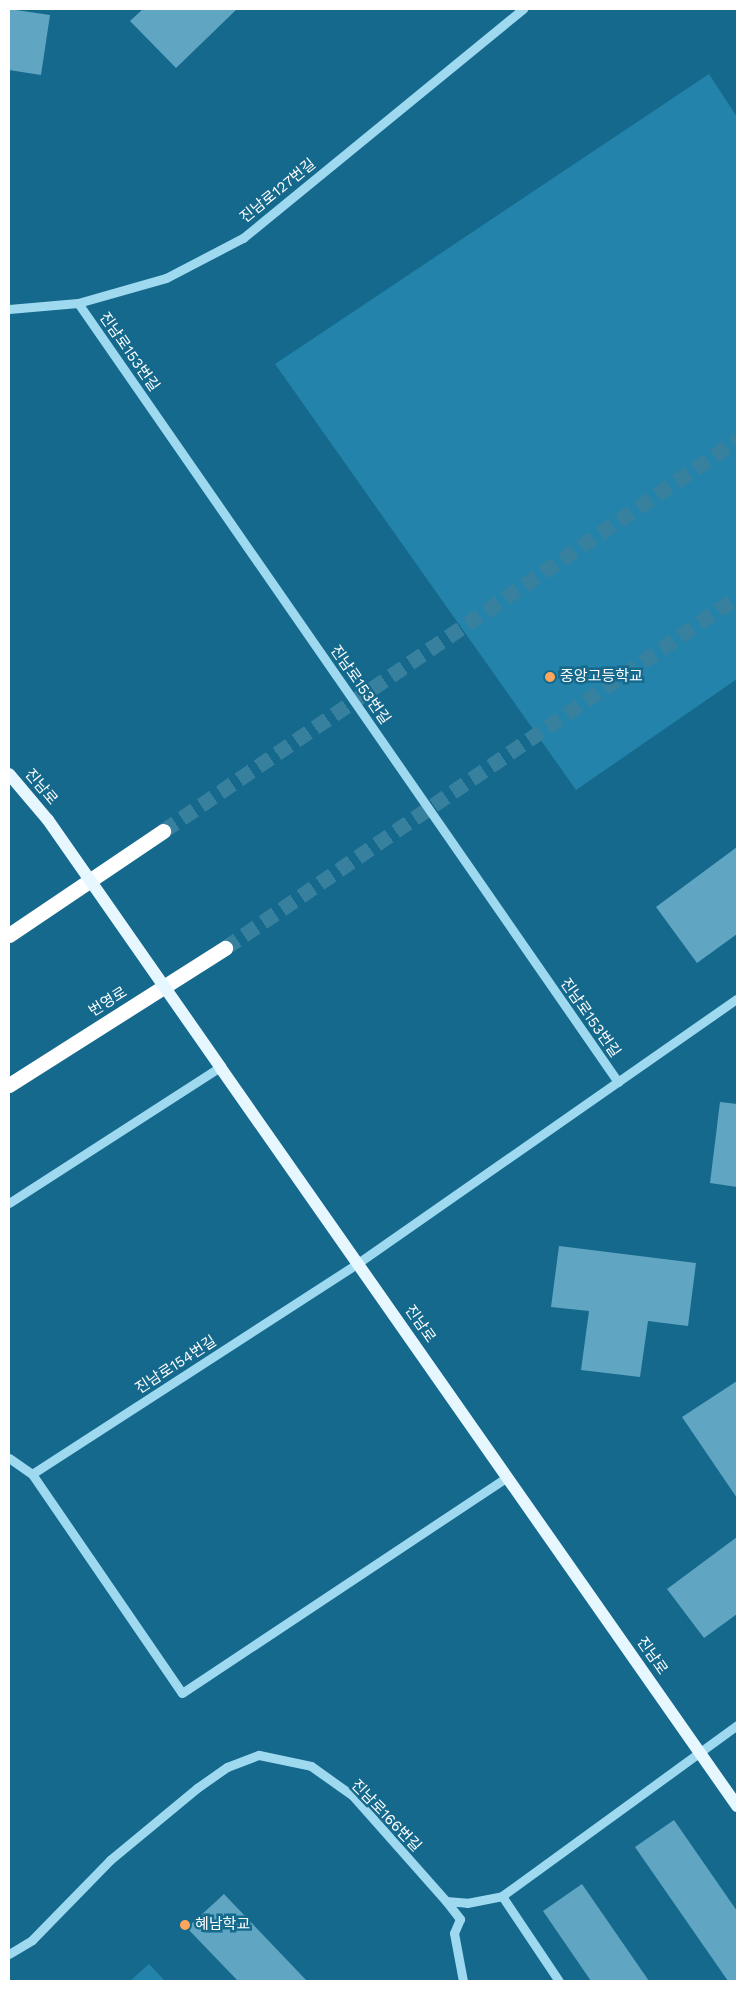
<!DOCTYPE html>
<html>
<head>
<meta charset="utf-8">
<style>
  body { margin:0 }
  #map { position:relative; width:746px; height:1990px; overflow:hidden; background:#14698d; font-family:"Work Sans","Noto Sans KR",sans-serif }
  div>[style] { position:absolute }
  .green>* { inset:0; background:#2383aa }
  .building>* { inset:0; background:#60a6c3 }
  .highway-tunnel>* { height:15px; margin-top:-7.5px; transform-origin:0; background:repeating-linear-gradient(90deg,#37809e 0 15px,transparent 0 23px) }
  .minor>* { height:9px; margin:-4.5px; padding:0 4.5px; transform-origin:4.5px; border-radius:4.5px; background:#9ed9f0 }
  .major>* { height:12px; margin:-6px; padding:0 6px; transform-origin:6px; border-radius:6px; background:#e7f7ff }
  .highway>* { height:15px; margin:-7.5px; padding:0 7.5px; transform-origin:7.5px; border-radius:7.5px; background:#fff }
  .major-bridge>* { height:12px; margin:-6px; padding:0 6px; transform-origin:6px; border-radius:6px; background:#e7f7ff }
  .dots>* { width:14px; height:14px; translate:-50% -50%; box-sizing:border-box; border:2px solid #14698d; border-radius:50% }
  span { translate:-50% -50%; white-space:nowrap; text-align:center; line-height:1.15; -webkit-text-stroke:5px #14698d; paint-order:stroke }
  .street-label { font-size:15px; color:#fff }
  .poi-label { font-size:15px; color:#fff }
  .left { translate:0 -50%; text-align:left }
  .frame { position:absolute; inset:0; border:10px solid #fff; pointer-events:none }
</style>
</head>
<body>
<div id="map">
  <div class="green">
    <i style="clip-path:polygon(709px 74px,737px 117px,737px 679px,576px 790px,275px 364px)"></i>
    <i style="clip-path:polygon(149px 1964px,165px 1981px,130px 1981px)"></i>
  </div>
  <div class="building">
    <i style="clip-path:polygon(9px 9px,50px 15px,41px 75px,9px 70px)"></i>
    <i style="clip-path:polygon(143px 9px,237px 9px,176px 68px,130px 21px)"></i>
    <i style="clip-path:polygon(737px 847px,737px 934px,697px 963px,656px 907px)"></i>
    <i style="clip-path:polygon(720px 1102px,737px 1104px,737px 1187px,710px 1183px)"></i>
    <i style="clip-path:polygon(559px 1246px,696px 1263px,688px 1326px,648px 1321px,640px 1377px,581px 1370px,589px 1311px,551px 1307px)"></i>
    <i style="clip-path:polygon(737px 1381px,737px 1498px,682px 1417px)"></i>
    <i style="clip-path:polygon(737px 1537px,737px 1614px,704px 1638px,667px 1589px)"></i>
    <i style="clip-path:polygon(674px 1820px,737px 1911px,737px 1981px,728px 1981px,635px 1847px)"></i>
    <i style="clip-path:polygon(582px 1884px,649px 1981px,591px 1981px,543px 1911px)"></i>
    <i style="clip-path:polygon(224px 1894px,307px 1981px,238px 1981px,187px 1928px)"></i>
  </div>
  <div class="highway-tunnel">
    <i style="left:163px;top:831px;width:695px;rotate:-34.26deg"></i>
    <i style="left:225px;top:948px;width:621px;rotate:-34.43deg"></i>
  </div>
  <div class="minor">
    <i style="left:78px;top:303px;width:948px;rotate:55.27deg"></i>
    <i style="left:9px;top:309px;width:69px;rotate:-5deg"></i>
    <i style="left:78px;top:303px;width:91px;rotate:-15.9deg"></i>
    <i style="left:166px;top:278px;width:87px;rotate:-27.5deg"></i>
    <i style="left:243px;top:238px;width:362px;rotate:-39.3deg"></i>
    <i style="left:9px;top:1203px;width:251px;rotate:-32.8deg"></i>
    <i style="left:9px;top:1458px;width:28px;rotate:35deg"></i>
    <i style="left:32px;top:1474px;width:388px;rotate:-32.9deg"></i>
    <i style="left:358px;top:1263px;width:462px;rotate:-34.9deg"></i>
    <i style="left:32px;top:1474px;width:265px;rotate:55.6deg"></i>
    <i style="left:182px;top:1693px;width:390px;rotate:-33.6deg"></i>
    <i style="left:502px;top:1896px;width:102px;rotate:56.2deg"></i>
    <i style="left:446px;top:1901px;width:23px;rotate:52deg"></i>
    <i style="left:460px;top:1919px;width:15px;rotate:113deg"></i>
    <i style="left:454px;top:1933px;width:49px;rotate:79.4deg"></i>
    <i style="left:9px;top:1954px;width:27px;rotate:-31deg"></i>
    <i style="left:32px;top:1940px;width:112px;rotate:-45.7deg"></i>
    <i style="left:110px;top:1860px;width:113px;rotate:-39.6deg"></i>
    <i style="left:197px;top:1788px;width:37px;rotate:-35deg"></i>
    <i style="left:227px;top:1767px;width:34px;rotate:-21deg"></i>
    <i style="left:259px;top:1755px;width:53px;rotate:11.9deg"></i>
    <i style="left:311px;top:1766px;width:52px;rotate:35.5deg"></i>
    <i style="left:353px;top:1796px;width:140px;rotate:48.5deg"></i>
    <i style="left:446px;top:1901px;width:21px;rotate:5deg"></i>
    <i style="left:467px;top:1903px;width:36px;rotate:-11deg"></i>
    <i style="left:502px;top:1896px;width:291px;rotate:-36deg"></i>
  </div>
  <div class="major">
    <i style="left:9px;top:774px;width:60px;rotate:49.7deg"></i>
    <i style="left:220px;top:1067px;width:902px;rotate:55.02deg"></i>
  </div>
  <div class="highway">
    <i style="left:9px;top:935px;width:186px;rotate:-34deg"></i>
    <i style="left:9px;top:1085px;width:256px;rotate:-32.4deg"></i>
  </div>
  <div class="major-bridge">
    <i style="left:48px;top:820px;width:301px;rotate:55.1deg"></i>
  </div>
  <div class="dots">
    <i style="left:550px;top:677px;background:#ffa65d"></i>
    <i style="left:185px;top:1925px;background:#ffa65d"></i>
  </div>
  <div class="street-label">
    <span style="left:278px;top:191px;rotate:-39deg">진남로127번길</span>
    <span style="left:129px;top:352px;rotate:55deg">진남로153번길</span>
    <span style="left:360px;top:685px;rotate:55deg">진남로153번길</span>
    <span style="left:41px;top:787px;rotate:50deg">진남로</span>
    <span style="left:108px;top:1002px;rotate:-32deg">번영로</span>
    <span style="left:590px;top:1018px;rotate:55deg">진남로153번길</span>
    <span style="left:420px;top:1324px;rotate:55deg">진남로</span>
    <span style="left:176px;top:1365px;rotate:-33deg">진남로154번길</span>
    <span style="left:652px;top:1656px;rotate:55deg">진남로</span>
    <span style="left:386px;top:1816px;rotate:46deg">진남로166번길</span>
  </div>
  <div class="poi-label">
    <span class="left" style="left:560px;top:677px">중앙고등학교</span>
    <span class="left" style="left:195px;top:1925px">혜남학교</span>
  </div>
  <div class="frame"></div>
</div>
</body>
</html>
